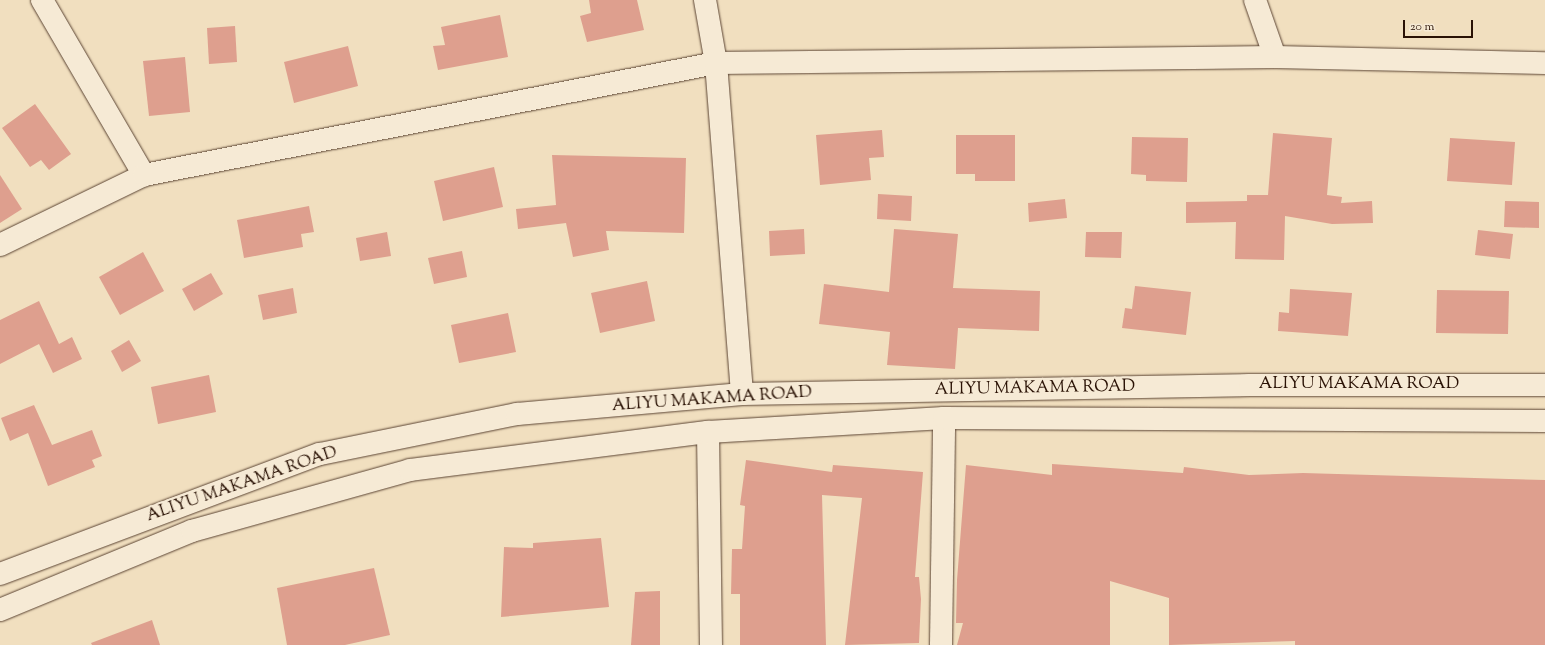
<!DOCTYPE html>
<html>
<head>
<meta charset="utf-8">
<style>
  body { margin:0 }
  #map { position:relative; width:1545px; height:645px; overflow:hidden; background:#f1dfbf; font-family:"Sorts Mill Goudy",serif }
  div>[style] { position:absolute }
  .building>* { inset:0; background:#de9f8e }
  .roads { filter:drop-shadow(0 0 1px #5c4534) drop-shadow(0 0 1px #5c4534) }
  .minor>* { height:22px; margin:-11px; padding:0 11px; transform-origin:11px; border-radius:11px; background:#f6ead5 }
  .tertiary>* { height:22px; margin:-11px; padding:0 11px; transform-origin:11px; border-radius:11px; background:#f6ead5 }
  span { translate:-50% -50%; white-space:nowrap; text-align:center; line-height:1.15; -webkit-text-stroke:4px #f6ead5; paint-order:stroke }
  .street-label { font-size:17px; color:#2a1205 }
  .scale { position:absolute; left:1403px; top:20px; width:70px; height:18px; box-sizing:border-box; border:2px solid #2a1205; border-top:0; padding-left:5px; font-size:12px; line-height:14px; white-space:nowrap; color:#2a1205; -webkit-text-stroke:3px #f6ead5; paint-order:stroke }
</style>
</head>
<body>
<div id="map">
  <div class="building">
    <i style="clip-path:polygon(589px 0,637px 0,644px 30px,587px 42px,580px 16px,591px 13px)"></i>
    <i style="clip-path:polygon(500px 15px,508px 57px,438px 70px,433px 46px,445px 45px,441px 27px)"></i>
    <i style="clip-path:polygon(235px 26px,237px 62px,209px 64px,207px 28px)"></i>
    <i style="clip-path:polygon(348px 46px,358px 86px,294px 103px,284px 62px)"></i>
    <i style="clip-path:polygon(185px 57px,190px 112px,149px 116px,143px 61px)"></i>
    <i style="clip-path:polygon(35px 104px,71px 154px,49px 170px,41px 160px,30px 167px,2px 128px)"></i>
    <i style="clip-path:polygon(882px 130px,884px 157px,869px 158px,871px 180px,820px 185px,816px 135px)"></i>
    <i style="clip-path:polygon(1273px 133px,1332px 138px,1327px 195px,1342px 197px,1341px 203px,1372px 201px,1373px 223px,1332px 224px,1285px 216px,1284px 260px,1235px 259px,1236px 222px,1186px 223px,1186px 202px,1247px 201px,1247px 195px,1268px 195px)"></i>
    <i style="clip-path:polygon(956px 135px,1015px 135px,1015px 181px,975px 181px,975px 174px,956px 174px)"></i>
    <i style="clip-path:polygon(1132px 137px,1188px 138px,1187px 182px,1146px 181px,1146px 175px,1131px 174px)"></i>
    <i style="clip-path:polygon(1450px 138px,1515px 142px,1512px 185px,1447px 181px)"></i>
    <i style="clip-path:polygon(552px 155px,686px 158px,684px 233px,606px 231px,609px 250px,573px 257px,566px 223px,518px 229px,516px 209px,556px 205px)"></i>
    <i style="clip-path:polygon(494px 167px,503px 207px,443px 221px,434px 181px)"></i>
    <i style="clip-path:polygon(0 175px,22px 209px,0 223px)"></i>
    <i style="clip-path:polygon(878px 194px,912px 196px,911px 221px,877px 219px)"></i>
    <i style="clip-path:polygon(1065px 199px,1067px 218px,1029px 222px,1028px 203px)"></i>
    <i style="clip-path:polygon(1505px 201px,1539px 202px,1539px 228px,1504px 227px)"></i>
    <i style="clip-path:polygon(309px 206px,314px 232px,301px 234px,303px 247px,244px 258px,237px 220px)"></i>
    <i style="clip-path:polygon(804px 229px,805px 254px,770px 256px,769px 231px)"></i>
    <i style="clip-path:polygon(894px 229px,958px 234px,953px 288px,1040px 291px,1039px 331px,958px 328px,955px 369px,887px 365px,890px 332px,819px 324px,824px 284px,889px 292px)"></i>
    <i style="clip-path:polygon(1478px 230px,1513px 234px,1510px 259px,1475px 255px)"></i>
    <i style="clip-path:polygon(387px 232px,391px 256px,360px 261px,356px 238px)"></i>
    <i style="clip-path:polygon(1086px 232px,1122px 232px,1121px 258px,1085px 257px)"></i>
    <i style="clip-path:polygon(462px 251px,467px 277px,434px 284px,428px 258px)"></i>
    <i style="clip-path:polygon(143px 252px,164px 291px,120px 315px,99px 277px)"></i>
    <i style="clip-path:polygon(211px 273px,223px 294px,194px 311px,182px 289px)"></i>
    <i style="clip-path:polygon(647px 281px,655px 321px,600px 333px,591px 293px)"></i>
    <i style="clip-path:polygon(1135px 286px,1191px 292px,1186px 335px,1122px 328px,1125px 308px,1132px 309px)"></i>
    <i style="clip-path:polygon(293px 288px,297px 313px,263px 320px,258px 295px)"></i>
    <i style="clip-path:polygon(1290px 289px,1352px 293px,1348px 336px,1278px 331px,1279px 312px,1289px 313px)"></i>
    <i style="clip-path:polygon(1437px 290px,1509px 291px,1508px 334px,1436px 333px)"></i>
    <i style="clip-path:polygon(39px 301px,59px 344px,72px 337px,82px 359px,53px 373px,39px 344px,0 364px,0 320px)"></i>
    <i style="clip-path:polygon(508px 313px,516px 352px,459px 363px,451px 325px)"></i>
    <i style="clip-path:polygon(129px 340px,141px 361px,122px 372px,111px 351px)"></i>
    <i style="clip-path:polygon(209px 375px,216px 412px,158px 424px,151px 387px)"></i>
    <i style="clip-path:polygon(34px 405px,52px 445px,92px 430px,102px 456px,92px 460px,95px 467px,48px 486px,28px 433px,10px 441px,1px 418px)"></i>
    <i style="clip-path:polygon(746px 460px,832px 472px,833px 465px,923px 472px,915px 577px,919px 577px,921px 599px,919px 643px,845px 645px,862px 498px,822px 495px,826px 645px,740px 645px,740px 594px,731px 594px,732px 549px,742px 549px,745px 506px,740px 505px)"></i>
    <i style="clip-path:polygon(1052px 464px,1183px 473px,1184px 467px,1249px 475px,1303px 473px,1545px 480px,1545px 645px,1295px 645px,1295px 641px,1169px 645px,1169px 598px,1110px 581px,1110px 645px,957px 645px,963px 623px,956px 623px,957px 580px,966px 465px,1052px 475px)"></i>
    <i style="clip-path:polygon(601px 538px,609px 607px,501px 617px,504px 547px,533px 548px,533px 543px)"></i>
    <i style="clip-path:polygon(374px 568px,390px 635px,345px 645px,287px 645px,277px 588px)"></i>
    <i style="clip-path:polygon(660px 591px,660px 645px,631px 645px,635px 592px)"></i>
    <i style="clip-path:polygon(152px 620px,160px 645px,92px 645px,91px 643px)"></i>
  </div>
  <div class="roads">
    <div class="minor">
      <i style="left:42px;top:0;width:203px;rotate:59.8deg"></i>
      <i style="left:705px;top:0;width:64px;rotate:80.1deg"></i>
      <i style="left:716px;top:63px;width:332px;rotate:85.5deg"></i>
      <i style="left:1255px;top:0;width:60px;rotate:70.7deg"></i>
      <i style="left:0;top:245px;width:160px;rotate:-25.9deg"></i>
      <i style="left:144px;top:175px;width:583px;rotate:-11.08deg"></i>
      <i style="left:716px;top:63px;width:559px;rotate:-0.61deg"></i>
      <i style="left:1275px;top:57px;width:270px;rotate:1.3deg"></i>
      <i style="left:941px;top:645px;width:227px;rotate:-89.2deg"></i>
    </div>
    <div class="tertiary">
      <i style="left:708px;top:432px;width:213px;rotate:89.2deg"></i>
      <i style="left:0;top:574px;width:342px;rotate:-20.6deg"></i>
      <i style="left:320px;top:454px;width:201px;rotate:-11.5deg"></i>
      <i style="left:517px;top:414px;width:226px;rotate:-5.1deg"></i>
      <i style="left:742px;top:394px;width:508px;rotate:-1.01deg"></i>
      <i style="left:1250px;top:385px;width:295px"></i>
      <i style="left:0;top:610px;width:208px;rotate:-22.4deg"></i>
      <i style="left:192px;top:531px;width:226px;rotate:-15.6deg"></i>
      <i style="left:410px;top:470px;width:300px;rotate:-7.3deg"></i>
      <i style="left:708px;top:432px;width:236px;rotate:-3.4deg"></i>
      <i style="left:944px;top:418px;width:601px;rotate:0.29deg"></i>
    </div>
  </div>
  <div class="street-label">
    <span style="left:1359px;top:385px">ALIYU MAKAMA ROAD</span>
    <span style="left:1035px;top:389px;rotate:-1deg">ALIYU MAKAMA ROAD</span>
    <span style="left:712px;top:400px;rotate:-4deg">ALIYU MAKAMA ROAD</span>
    <span style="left:242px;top:485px;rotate:-19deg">ALIYU MAKAMA ROAD</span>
  </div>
  <div class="scale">20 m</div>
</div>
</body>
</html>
